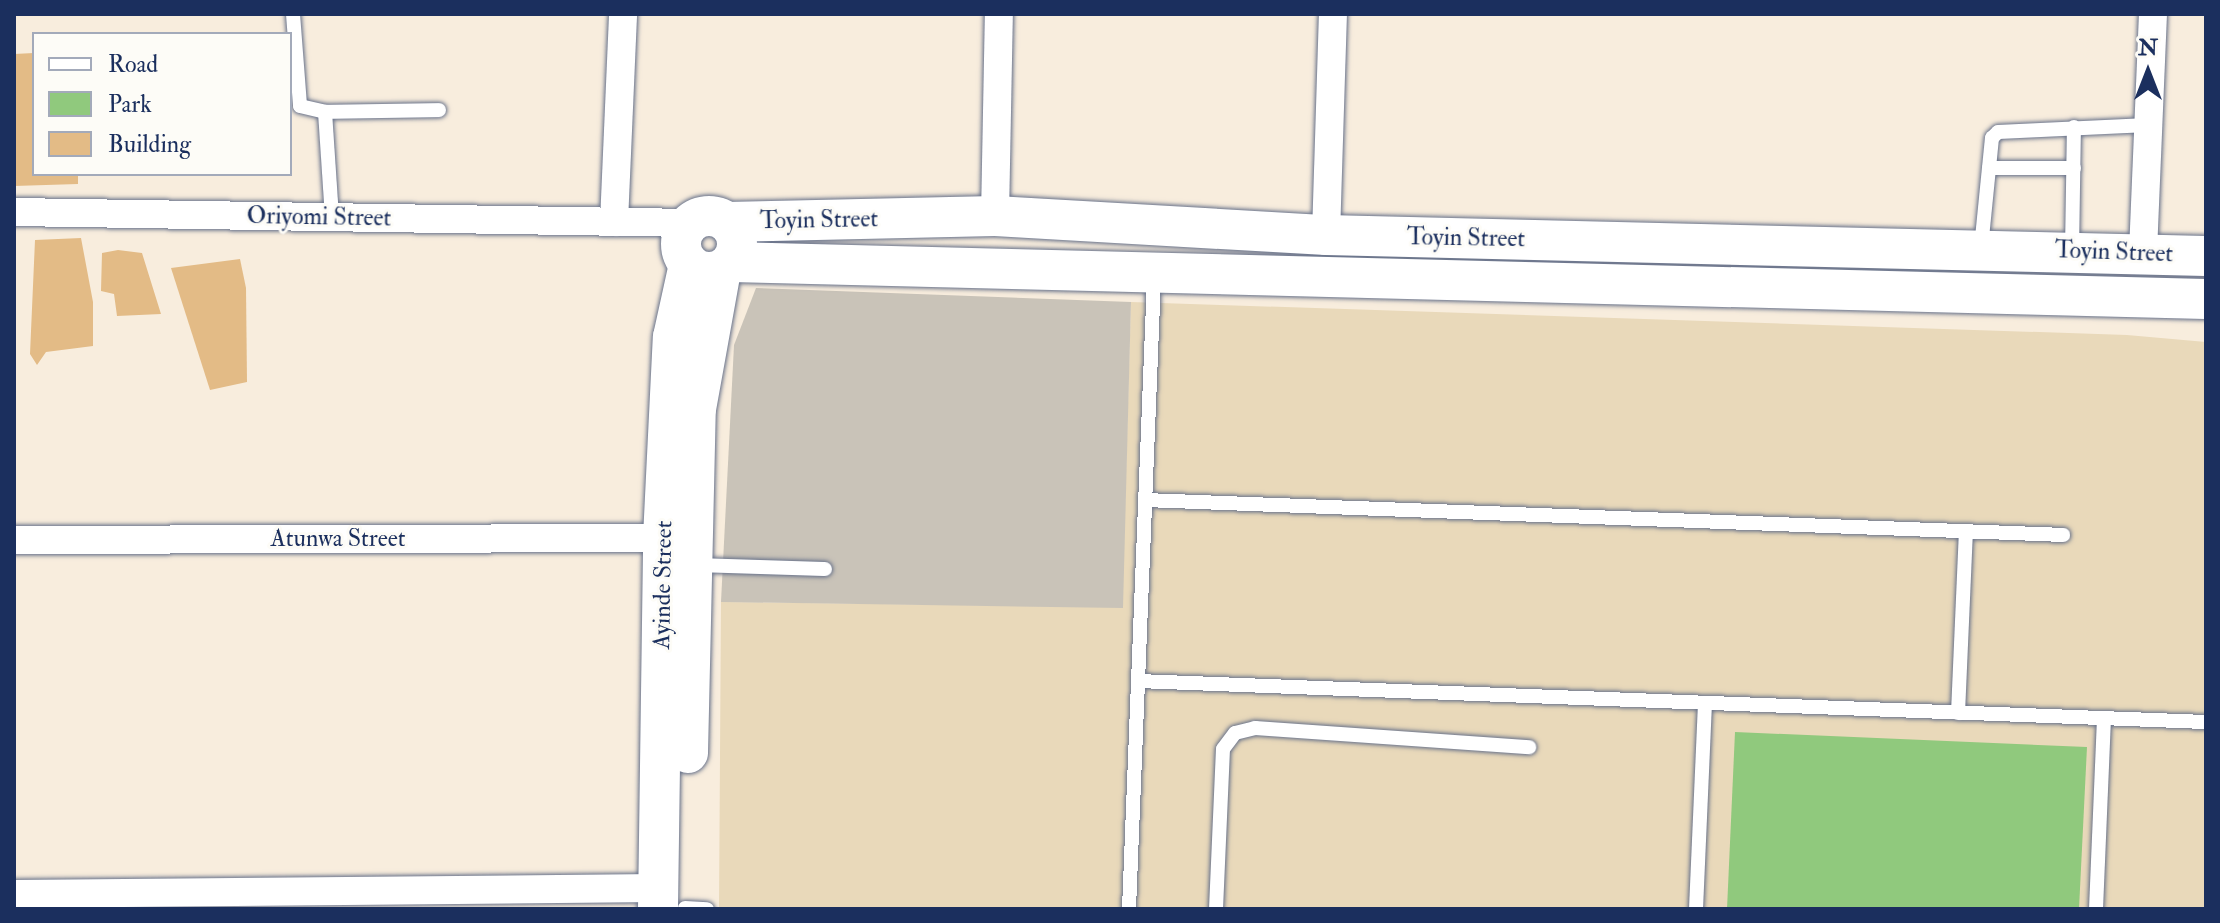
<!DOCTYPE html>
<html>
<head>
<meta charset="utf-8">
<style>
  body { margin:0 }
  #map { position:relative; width:2220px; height:923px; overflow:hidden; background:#f8eddd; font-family:"IM FELL Double Pica",serif }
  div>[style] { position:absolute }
  .built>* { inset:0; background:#e9d9ba }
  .industrial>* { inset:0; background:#c9c3b8 }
  .green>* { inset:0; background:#90c97d }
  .building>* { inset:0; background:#e3bb86 }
  .roads { filter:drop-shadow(0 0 2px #68728a) drop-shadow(0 0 2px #68728a) }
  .lane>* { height:14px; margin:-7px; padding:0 7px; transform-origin:7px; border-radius:7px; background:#fff }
  .street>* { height:28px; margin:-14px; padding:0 14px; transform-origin:14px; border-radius:14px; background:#fff }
  .secondary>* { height:40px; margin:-20px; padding:0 20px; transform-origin:20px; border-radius:20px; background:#fff }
  .secondary>.ring { margin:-20px; padding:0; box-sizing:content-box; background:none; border:40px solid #fff; border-radius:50% }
  span { translate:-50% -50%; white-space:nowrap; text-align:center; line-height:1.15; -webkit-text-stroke:6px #fdfcf7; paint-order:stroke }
  .street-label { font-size:24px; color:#1b2f5e }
  .frame { position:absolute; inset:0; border:16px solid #1b2f5e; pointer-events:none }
  .legend { position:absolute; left:32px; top:32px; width:260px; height:144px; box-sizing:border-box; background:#fdfcf7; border:2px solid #a3aaba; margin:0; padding:10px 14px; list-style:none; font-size:24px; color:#1b2f5e }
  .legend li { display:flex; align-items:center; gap:16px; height:40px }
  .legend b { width:40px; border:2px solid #a3aaba }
  .north { position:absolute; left:2108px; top:32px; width:80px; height:80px; -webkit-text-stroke:6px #fdfcf7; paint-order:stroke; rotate:0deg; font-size:22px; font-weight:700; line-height:32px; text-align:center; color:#1b2f5e }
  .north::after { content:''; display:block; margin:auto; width:28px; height:36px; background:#1b2f5e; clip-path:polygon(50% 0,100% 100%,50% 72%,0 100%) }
</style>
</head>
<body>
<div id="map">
  <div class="built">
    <i style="clip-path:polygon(1131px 302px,2127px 335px,2206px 342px,2206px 909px,719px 909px,721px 602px,1122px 607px)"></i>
  </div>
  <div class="industrial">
    <i style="clip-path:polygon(756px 288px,1131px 302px,1123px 608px,721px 602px,734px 345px)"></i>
  </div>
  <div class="green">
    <i style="clip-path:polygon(1735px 732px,2087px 747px,2079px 909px,1727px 909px)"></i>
  </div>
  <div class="building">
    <i style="clip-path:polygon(34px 53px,34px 174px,78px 174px,78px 184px,14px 186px,14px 54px)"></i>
    <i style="clip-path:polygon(81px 238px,93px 302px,93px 346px,46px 352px,37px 365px,30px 354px,35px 240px)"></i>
    <i style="clip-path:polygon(118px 250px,142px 253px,161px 314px,117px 316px,114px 294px,101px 291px,102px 253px)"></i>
    <i style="clip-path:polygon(240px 259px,246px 288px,247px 382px,210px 390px,171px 268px)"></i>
  </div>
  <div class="roads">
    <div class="lane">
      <i style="left:293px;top:14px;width:92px;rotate:85.6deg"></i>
      <i style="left:300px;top:106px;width:26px;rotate:13deg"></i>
      <i style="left:325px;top:112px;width:114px;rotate:-1deg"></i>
      <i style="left:325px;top:112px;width:105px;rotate:86.2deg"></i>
      <i style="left:1989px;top:168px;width:85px"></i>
      <i style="left:1981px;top:248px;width:111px;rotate:-84.3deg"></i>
      <i style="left:1992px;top:138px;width:8px;rotate:-45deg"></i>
      <i style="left:1998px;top:132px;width:150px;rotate:-2.7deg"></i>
      <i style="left:2072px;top:251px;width:124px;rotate:-89.1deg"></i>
      <i style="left:1145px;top:500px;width:919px;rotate:2.18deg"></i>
      <i style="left:695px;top:565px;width:130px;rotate:1.8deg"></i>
      <i style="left:1138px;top:681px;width:1069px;rotate:2.2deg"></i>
      <i style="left:1958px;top:713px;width:182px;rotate:-87.5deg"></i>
      <i style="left:685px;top:908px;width:22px;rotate:3deg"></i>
      <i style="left:1129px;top:909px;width:632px;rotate:-87.73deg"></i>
      <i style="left:1216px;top:909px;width:160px;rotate:-87.5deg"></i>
      <i style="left:1223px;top:749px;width:20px;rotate:-53deg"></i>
      <i style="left:1235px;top:733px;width:21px;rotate:-14deg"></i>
      <i style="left:1255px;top:728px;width:275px;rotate:4deg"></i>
      <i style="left:1696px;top:909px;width:206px;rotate:-87.5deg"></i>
      <i style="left:2096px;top:909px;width:191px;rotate:-87.6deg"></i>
    </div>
    <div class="street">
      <i style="left:14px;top:212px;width:676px;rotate:0.93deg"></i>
      <i style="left:995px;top:216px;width:202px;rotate:-88.9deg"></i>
      <i style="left:614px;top:222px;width:208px;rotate:-87.5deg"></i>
      <i style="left:1326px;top:235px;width:221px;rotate:-88.2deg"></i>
      <i style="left:2143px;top:252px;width:238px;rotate:-87.6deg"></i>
      <i style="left:14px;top:540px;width:649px;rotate:-0.18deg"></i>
      <i style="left:14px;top:894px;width:644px;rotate:-0.53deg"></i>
    </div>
    <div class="secondary">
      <i class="ring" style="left:681px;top:216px;width:16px;height:16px"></i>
      <i style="left:727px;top:222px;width:268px;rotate:-1.3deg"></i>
      <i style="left:995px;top:216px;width:332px;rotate:3.3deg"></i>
      <i style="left:1326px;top:235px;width:880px;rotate:1.37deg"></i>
      <i style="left:731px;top:262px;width:1475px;rotate:1.44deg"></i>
      <i style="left:688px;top:753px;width:344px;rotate:-88.7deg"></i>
      <i style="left:696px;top:409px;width:141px;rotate:-79.8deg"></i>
      <i style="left:658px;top:909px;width:371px;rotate:-89.2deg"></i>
      <i style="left:663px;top:538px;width:201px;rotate:-87.2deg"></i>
      <i style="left:673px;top:337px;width:75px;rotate:-77.6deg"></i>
    </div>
  </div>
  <div class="street-label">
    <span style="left:319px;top:217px;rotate:1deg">Oriyomi Street</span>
    <span style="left:819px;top:220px;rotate:-1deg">Toyin Street</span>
    <span style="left:1466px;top:238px;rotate:1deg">Toyin Street</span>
    <span style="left:2114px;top:252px;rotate:2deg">Toyin Street</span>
    <span style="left:338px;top:539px">Atunwa Street</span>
    <span style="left:663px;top:585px;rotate:-89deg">Ayinde Street</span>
  </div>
  <div class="frame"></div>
  <ul class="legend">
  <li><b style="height:10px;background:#fff"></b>Road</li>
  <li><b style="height:22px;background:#90c97d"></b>Park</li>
  <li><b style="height:22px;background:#e3bb86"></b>Building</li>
  </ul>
  <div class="north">N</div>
</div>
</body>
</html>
